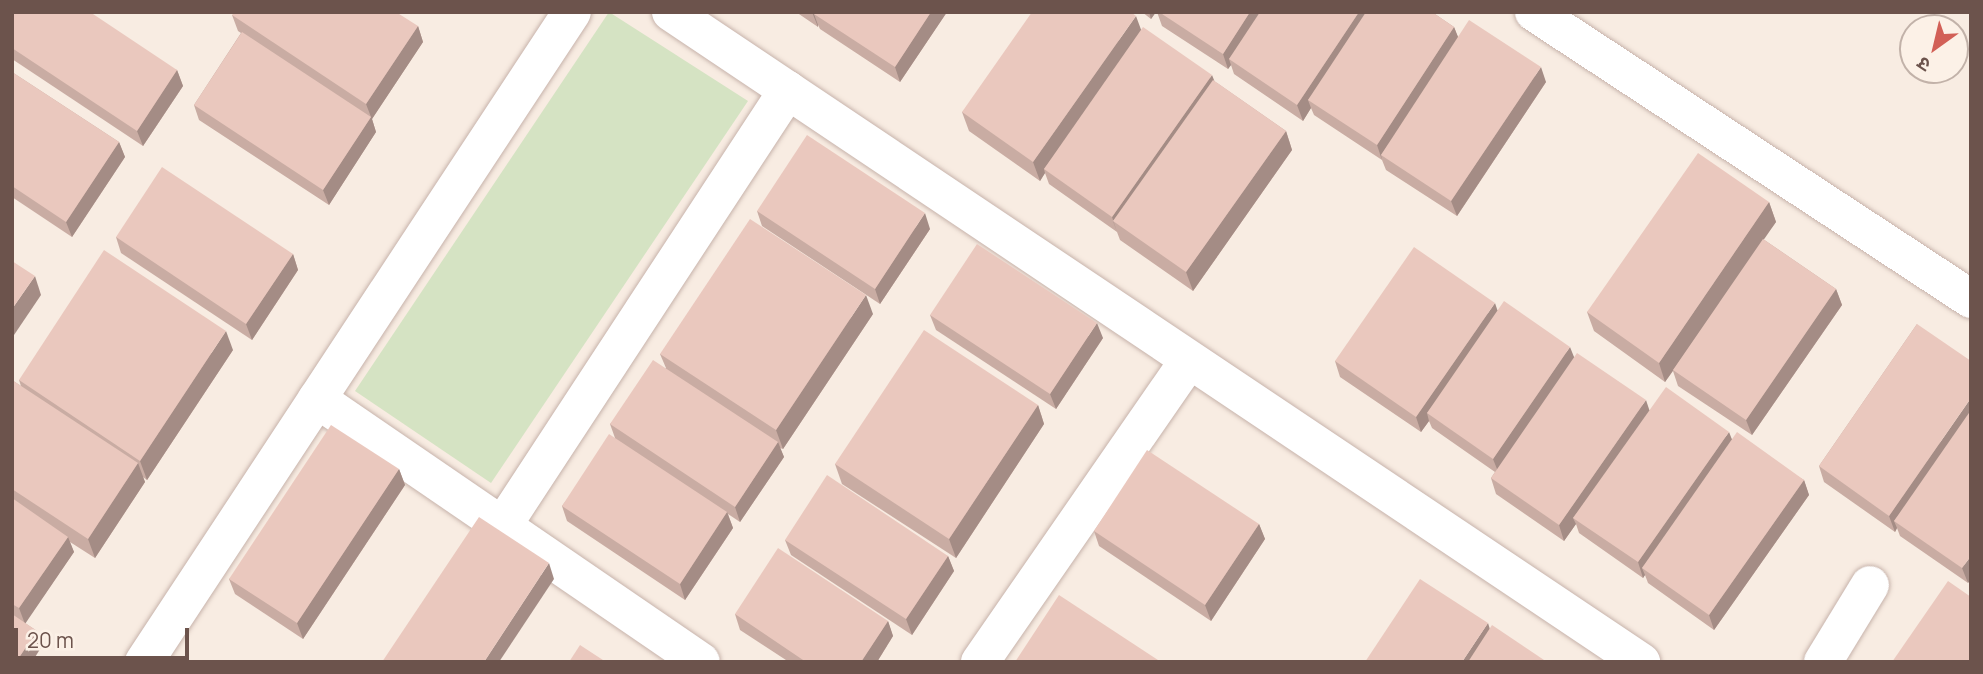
<!DOCTYPE html>
<html>
<head>
<meta charset="utf-8">
<style>
  body { margin:0 }
  #map { position:relative; width:1983px; height:674px; overflow:hidden; background:#f8ece2; font-family:Manrope,"Noto Sans Devanagari",sans-serif }
  div>[style] { position:absolute }
  .green>* { inset:0; background:#d5e3c3 }
  .roads { filter:drop-shadow(0 0 2px #c7b3ab) drop-shadow(0 0 2px #c7b3ab) }
  .minor>* { height:38px; margin:-19px; padding:0 19px; transform-origin:19px; border-radius:19px; background:#fff }
  .wall>* { inset:0; background:#c9aca3 }
  .shaded-wall>* { inset:0; background:#a48c85 }
  .building>* { inset:0; background:#eac8be }
  span { translate:-50% -50%; white-space:nowrap; text-align:center; line-height:1.15; -webkit-text-stroke:7px #fcf1e7; paint-order:stroke }
  .frame { position:absolute; inset:0; border:14px solid #6c534c; pointer-events:none }
  .north { position:absolute; left:1899px; top:14px; width:70px; height:70px; box-sizing:border-box; background:#fcf1e7; border:2px solid #c2b2a9; border-radius:50%; rotate:214deg; font-size:19px; font-weight:700; line-height:28px; text-align:center; color:#6c534c }
  .north::after { content:''; display:block; margin:auto; width:24px; height:32px; background:#d26057; clip-path:polygon(50% 0,100% 100%,50% 72%,0 100%) }
  .scale { position:absolute; left:14px; top:628px; width:175px; height:32px; box-sizing:border-box; border:4px solid #6c534c; border-top:0; padding-left:9px; font-size:21px; line-height:24px; white-space:nowrap; color:#6c534c; -webkit-text-stroke:5px #fcf1e7; paint-order:stroke }
</style>
</head>
<body>
<div id="map">
  <div class="green">
    <i style="clip-path:polygon(609px 12px,748px 101px,491px 483px,355px 391px)"></i>
  </div>
  <div class="roads">
    <div class="minor">
      <i style="left:671px;top:12px;width:1168px;rotate:33.83deg"></i>
      <i style="left:1534px;top:12px;width:523px;rotate:33.29deg"></i>
      <i style="left:317px;top:399px;width:465px;rotate:34.4deg"></i>
      <i style="left:503px;top:525px;width:520px;rotate:-56.77deg"></i>
      <i style="left:144px;top:662px;width:778px;rotate:-56.64deg"></i>
      <i style="left:980px;top:662px;width:367px;rotate:-55.3deg"></i>
      <i style="left:1823px;top:662px;width:90px;rotate:-58.6deg"></i>
    </div>
  </div>
  <div class="wall">
    <i style="clip-path:polygon(796px 12px,947px 12px,900px 82px,820px 29px,818px 25px,818px 27px)"></i>
    <i style="clip-path:polygon(1142px 12px,1156px 12px,1151px 19px)"></i>
    <i style="clip-path:polygon(1157px 12px,1432px 12px,1454px 27px,1458px 37px,1546px 82px,1457px 216px,1386px 170px,1382px 160px,1314px 115px,1311px 108px,1303px 121px,1234px 74px,1231px 65px,1228px 69px,1162px 26px)"></i>
    <i style="clip-path:polygon(12px 13px,177px 70px,183px 86px,143px 146px,12px 59px)"></i>
    <i style="clip-path:polygon(232px 15px,418px 26px,423px 42px,372px 119px,376px 132px,329px 205px,199px 120px,194px 105px,241px 33px,238px 31px)"></i>
    <i style="clip-path:polygon(1141px 30px,1286px 131px,1292px 150px,1193px 291px,1120px 240px,1117px 232px,1049px 184px,1045px 173px,1040px 181px,969px 131px,962px 112px)"></i>
    <i style="clip-path:polygon(12px 72px,119px 142px,125px 157px,72px 237px,12px 197px)"></i>
    <i style="clip-path:polygon(1769px 202px,1776px 222px,1763px 239px,1836px 289px,1842px 305px,1752px 435px,1678px 386px,1673px 371px,1665px 382px,1594px 331px,1587px 312px)"></i>
    <i style="clip-path:polygon(757px 211px,930px 229px,880px 304px,762px 226px)"></i>
    <i style="clip-path:polygon(116px 237px,293px 254px,298px 270px,252px 340px,121px 253px)"></i>
    <i style="clip-path:polygon(1498px 310px,1574px 357px,1649px 410px,1732px 439px,1804px 480px,1809px 495px,1714px 630px,1648px 583px,1645px 575px,1643px 578px,1579px 533px,1576px 524px,1564px 541px,1496px 494px,1491px 478px,1495px 472px,1432px 428px,1429px 421px,1421px 432px,1340px 377px,1335px 361px)"></i>
    <i style="clip-path:polygon(873px 314px,783px 449px,780px 448px,784px 457px,740px 522px,728px 514px,733px 528px,685px 600px,567px 521px,562px 506px,615px 438px,610px 424px,666px 368px,660px 354px)"></i>
    <i style="clip-path:polygon(930px 315px,1103px 338px,1056px 409px,936px 330px)"></i>
    <i style="clip-path:polygon(1917px 324px,1968px 583px,1900px 536px,1897px 528px,1895px 532px,1824px 482px,1819px 466px)"></i>
    <i style="clip-path:polygon(233px 350px,147px 480px,143px 477px,145px 482px,95px 558px,70px 542px,74px 552px,25px 623px,37px 631px,42px 646px,12px 662px,12px 380px,21px 386px,19px 380px)"></i>
    <i style="clip-path:polygon(1038px 405px,1044px 424px,956px 558px,842px 484px,835px 464px)"></i>
    <i style="clip-path:polygon(399px 469px,405px 485px,303px 639px,235px 594px,229px 579px)"></i>
    <i style="clip-path:polygon(1259px 524px,1265px 539px,1211px 621px,1099px 546px,1094px 531px)"></i>
    <i style="clip-path:polygon(785px 540px,948px 556px,954px 571px,912px 635px,791px 555px)"></i>
    <i style="clip-path:polygon(735px 614px,888px 621px,893px 636px,877px 662px,789px 662px,740px 630px)"></i>
  </div>
  <div class="shaded-wall">
    <i style="clip-path:polygon(812px 12px,827px 12px,814px 14px,818px 25px,818px 27px)"></i>
    <i style="clip-path:polygon(931px 12px,947px 12px,900px 82px,895px 67px)"></i>
    <i style="clip-path:polygon(1149px 12px,1156px 12px,1151px 19px)"></i>
    <i style="clip-path:polygon(1250px 12px,1266px 12px,1229px 59px,1231px 65px,1228px 69px,1223px 54px)"></i>
    <i style="clip-path:polygon(1359px 12px,1375px 12px,1308px 100px,1311px 108px,1303px 121px,1297px 105px)"></i>
    <i style="clip-path:polygon(1136px 16px,1143px 35px,1044px 169px,1045px 173px,1040px 181px,1033px 162px)"></i>
    <i style="clip-path:polygon(418px 26px,423px 42px,372px 119px,376px 132px,329px 205px,323px 190px,371px 117px,366px 104px)"></i>
    <i style="clip-path:polygon(1454px 27px,1460px 42px,1381px 155px,1382px 160px,1377px 145px)"></i>
    <i style="clip-path:polygon(1541px 67px,1546px 82px,1457px 216px,1451px 201px)"></i>
    <i style="clip-path:polygon(177px 70px,183px 86px,143px 146px,137px 131px)"></i>
    <i style="clip-path:polygon(1212px 75px,1218px 90px,1113px 221px,1117px 232px,1112px 217px)"></i>
    <i style="clip-path:polygon(1286px 131px,1292px 150px,1193px 291px,1186px 272px)"></i>
    <i style="clip-path:polygon(119px 142px,125px 157px,72px 237px,66px 222px)"></i>
    <i style="clip-path:polygon(1769px 202px,1776px 222px,1665px 382px,1659px 363px)"></i>
    <i style="clip-path:polygon(925px 213px,930px 229px,880px 304px,875px 289px)"></i>
    <i style="clip-path:polygon(293px 254px,298px 270px,252px 340px,246px 324px)"></i>
    <i style="clip-path:polygon(35px 276px,41px 295px,12px 338px,12px 309px)"></i>
    <i style="clip-path:polygon(1836px 289px,1842px 305px,1752px 435px,1746px 420px)"></i>
    <i style="clip-path:polygon(866px 295px,873px 314px,783px 449px,776px 430px)"></i>
    <i style="clip-path:polygon(1495px 303px,1500px 318px,1427px 413px,1429px 421px,1421px 432px,1416px 417px)"></i>
    <i style="clip-path:polygon(1097px 323px,1103px 338px,1056px 409px,1050px 394px)"></i>
    <i style="clip-path:polygon(226px 331px,233px 350px,147px 480px,140px 461px)"></i>
    <i style="clip-path:polygon(1570px 347px,1576px 362px,1499px 474px,1493px 459px)"></i>
    <i style="clip-path:polygon(1971px 398px,1971px 422px,1894px 521px,1897px 528px,1895px 532px,1889px 516px)"></i>
    <i style="clip-path:polygon(1646px 400px,1651px 415px,1573px 518px,1576px 524px,1564px 541px,1559px 525px)"></i>
    <i style="clip-path:polygon(1038px 405px,1044px 424px,956px 558px,949px 539px)"></i>
    <i style="clip-path:polygon(1729px 432px,1735px 447px,1642px 568px,1645px 575px,1643px 578px,1638px 562px)"></i>
    <i style="clip-path:polygon(778px 442px,784px 457px,740px 522px,735px 507px)"></i>
    <i style="clip-path:polygon(138px 463px,145px 482px,95px 558px,88px 539px)"></i>
    <i style="clip-path:polygon(399px 469px,405px 485px,303px 639px,297px 623px)"></i>
    <i style="clip-path:polygon(1804px 480px,1809px 495px,1714px 630px,1709px 615px)"></i>
    <i style="clip-path:polygon(727px 512px,733px 528px,685px 600px,680px 584px)"></i>
    <i style="clip-path:polygon(1259px 524px,1265px 539px,1211px 621px,1205px 605px)"></i>
    <i style="clip-path:polygon(68px 537px,74px 552px,25px 624px,19px 608px)"></i>
    <i style="clip-path:polygon(948px 556px,954px 571px,912px 635px,906px 619px)"></i>
    <i style="clip-path:polygon(1971px 556px,1971px 580px,1968px 583px,1962px 568px)"></i>
    <i style="clip-path:polygon(549px 563px,554px 579px,499px 662px,484px 662px)"></i>
    <i style="clip-path:polygon(888px 621px,893px 636px,877px 662px,861px 662px)"></i>
    <i style="clip-path:polygon(1488px 623px,1493px 639px,1478px 662px,1462px 662px)"></i>
    <i style="clip-path:polygon(37px 631px,42px 646px,32px 662px,16px 662px)"></i>
  </div>
  <div class="building">
    <i style="clip-path:polygon(13px 12px,90px 12px,177px 70px,137px 131px,12px 48px)"></i>
    <i style="clip-path:polygon(234px 12px,396px 12px,418px 26px,366px 104px,232px 15px)"></i>
    <i style="clip-path:polygon(815px 12px,931px 12px,895px 67px,814px 14px)"></i>
    <i style="clip-path:polygon(1032px 12px,1131px 12px,1136px 16px,1033px 162px,962px 112px)"></i>
    <i style="clip-path:polygon(1159px 12px,1250px 12px,1223px 54px)"></i>
    <i style="clip-path:polygon(1260px 12px,1359px 12px,1297px 105px,1229px 59px)"></i>
    <i style="clip-path:polygon(1366px 12px,1432px 12px,1454px 27px,1377px 145px,1308px 100px)"></i>
    <i style="clip-path:polygon(1469px 20px,1541px 67px,1451px 201px,1381px 155px)"></i>
    <i style="clip-path:polygon(1143px 27px,1212px 75px,1112px 217px,1044px 169px)"></i>
    <i style="clip-path:polygon(242px 32px,371px 117px,323px 190px,194px 105px)"></i>
    <i style="clip-path:polygon(12px 72px,119px 142px,66px 222px,12px 186px)"></i>
    <i style="clip-path:polygon(1213px 80px,1286px 131px,1186px 272px,1113px 221px)"></i>
    <i style="clip-path:polygon(807px 135px,925px 213px,875px 289px,757px 211px)"></i>
    <i style="clip-path:polygon(1698px 153px,1769px 202px,1659px 363px,1587px 312px)"></i>
    <i style="clip-path:polygon(162px 167px,293px 254px,246px 324px,116px 237px)"></i>
    <i style="clip-path:polygon(750px 219px,866px 295px,776px 430px,660px 354px)"></i>
    <i style="clip-path:polygon(1763px 239px,1836px 289px,1746px 420px,1673px 370px)"></i>
    <i style="clip-path:polygon(977px 244px,1097px 323px,1050px 394px,930px 315px)"></i>
    <i style="clip-path:polygon(1414px 247px,1495px 303px,1416px 417px,1335px 361px)"></i>
    <i style="clip-path:polygon(104px 250px,226px 331px,140px 461px,19px 380px)"></i>
    <i style="clip-path:polygon(12px 261px,35px 276px,12px 309px)"></i>
    <i style="clip-path:polygon(1504px 301px,1570px 347px,1493px 459px,1427px 413px)"></i>
    <i style="clip-path:polygon(1917px 324px,1971px 361px,1971px 398px,1889px 516px,1819px 466px)"></i>
    <i style="clip-path:polygon(924px 330px,1038px 405px,949px 539px,835px 464px)"></i>
    <i style="clip-path:polygon(1577px 353px,1646px 400px,1559px 525px,1491px 478px)"></i>
    <i style="clip-path:polygon(653px 360px,778px 442px,735px 507px,610px 424px)"></i>
    <i style="clip-path:polygon(12px 380px,138px 463px,88px 539px,12px 489px)"></i>
    <i style="clip-path:polygon(1666px 387px,1729px 432px,1638px 562px,1573px 518px)"></i>
    <i style="clip-path:polygon(1971px 410px,1971px 556px,1962px 568px,1894px 521px)"></i>
    <i style="clip-path:polygon(331px 425px,399px 469px,297px 623px,229px 579px)"></i>
    <i style="clip-path:polygon(1737px 432px,1804px 480px,1709px 615px,1642px 568px)"></i>
    <i style="clip-path:polygon(609px 434px,727px 512px,680px 584px,562px 506px)"></i>
    <i style="clip-path:polygon(1147px 450px,1259px 524px,1205px 605px,1094px 531px)"></i>
    <i style="clip-path:polygon(827px 475px,948px 556px,906px 619px,785px 540px)"></i>
    <i style="clip-path:polygon(12px 498px,68px 537px,19px 608px,12px 604px)"></i>
    <i style="clip-path:polygon(479px 517px,549px 563px,484px 662px,382px 662px)"></i>
    <i style="clip-path:polygon(778px 548px,888px 621px,861px 662px,806px 662px,735px 614px)"></i>
    <i style="clip-path:polygon(1420px 579px,1488px 623px,1462px 662px,1365px 662px)"></i>
    <i style="clip-path:polygon(1948px 581px,1971px 597px,1971px 662px,1892px 662px)"></i>
    <i style="clip-path:polygon(1059px 595px,1161px 662px,1015px 662px)"></i>
    <i style="clip-path:polygon(12px 614px,37px 631px,16px 662px,12px 662px)"></i>
    <i style="clip-path:polygon(1492px 625px,1547px 662px,1468px 662px)"></i>
    <i style="clip-path:polygon(580px 645px,606px 662px,569px 662px)"></i>
  </div>
  <div class="frame"></div>
  <div class="north">उ</div>
  <div class="scale">20 m</div>
</div>
</body>
</html>
